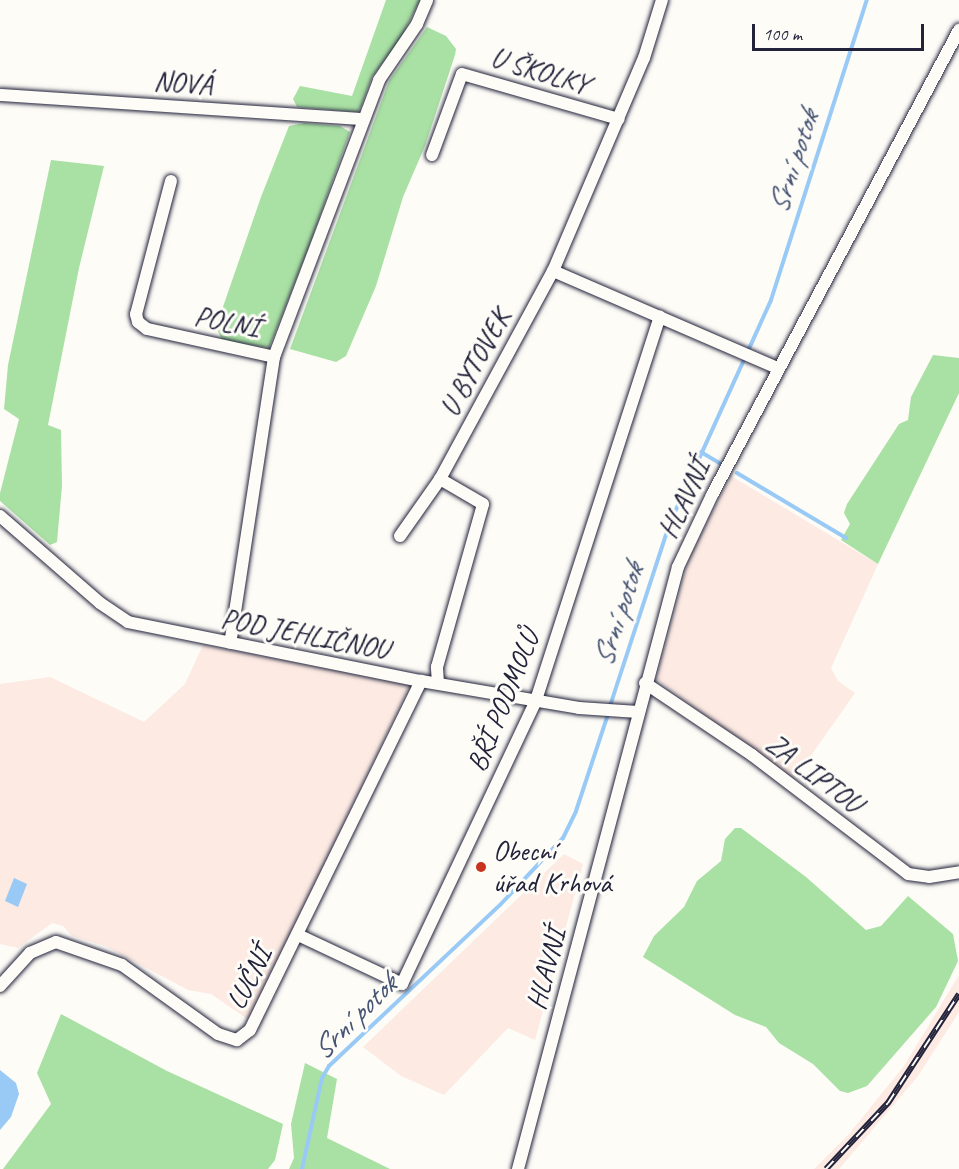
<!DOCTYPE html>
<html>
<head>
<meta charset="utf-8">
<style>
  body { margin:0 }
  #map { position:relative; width:959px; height:1169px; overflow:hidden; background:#fdfcf7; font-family:Caveat,sans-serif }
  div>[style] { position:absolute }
  .built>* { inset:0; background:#fceae3 }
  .green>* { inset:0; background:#a9e0a4 }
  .water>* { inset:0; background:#99caf6 }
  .stream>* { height:4px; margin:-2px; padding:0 2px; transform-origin:2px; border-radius:2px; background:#99caf6 }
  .roads { filter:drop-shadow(0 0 2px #22223b) drop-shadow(0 0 2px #22223b) }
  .minor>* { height:12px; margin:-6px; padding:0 6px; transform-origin:6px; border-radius:6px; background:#fdfcf7 }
  .rail>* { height:6px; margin-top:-3px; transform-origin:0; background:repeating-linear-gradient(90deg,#fdfcf7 0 11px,#22223b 0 22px); box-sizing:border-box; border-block:2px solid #22223b }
  .dots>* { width:16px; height:16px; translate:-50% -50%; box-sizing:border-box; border:3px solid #fdfcf7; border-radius:50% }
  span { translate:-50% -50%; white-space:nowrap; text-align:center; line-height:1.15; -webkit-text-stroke:6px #fdfcf7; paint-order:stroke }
  .street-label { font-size:28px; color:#22223b }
  .poi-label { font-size:28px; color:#22223b }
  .left { translate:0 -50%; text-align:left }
  .water-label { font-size:30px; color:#465473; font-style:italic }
  .scale { position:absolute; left:752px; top:24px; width:172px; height:27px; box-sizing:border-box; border:3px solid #22223b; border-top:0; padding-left:8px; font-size:18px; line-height:21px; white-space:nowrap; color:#22223b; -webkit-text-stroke:4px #fdfcf7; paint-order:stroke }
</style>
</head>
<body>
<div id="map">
  <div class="built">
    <i style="clip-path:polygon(731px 476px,878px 564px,831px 668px,838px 681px,855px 693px,793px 781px,656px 679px,689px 558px)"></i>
    <i style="clip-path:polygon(203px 645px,410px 685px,249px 1020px,211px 994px,188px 990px,105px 946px,72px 936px,63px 926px,52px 923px,18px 948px,0 944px,0 684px,50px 677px,144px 722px,185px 684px)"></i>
    <i style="clip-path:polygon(564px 854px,583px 864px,535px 1040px,508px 1028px,444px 1095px,401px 1076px,363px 1047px)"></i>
    <i style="clip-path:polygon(959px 975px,959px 1012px,918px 1076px,839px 1169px,814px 1169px,849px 1134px,904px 1066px)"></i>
  </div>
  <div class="green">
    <i style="clip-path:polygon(386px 0,420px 0,401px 38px,372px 77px,361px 107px,357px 112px,297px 107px,293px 99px,300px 86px,352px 96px)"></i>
    <i style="clip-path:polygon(427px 27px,446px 36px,456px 49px,455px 55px,425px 146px,403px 197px,376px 286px,346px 356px,336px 362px,290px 349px,389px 81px)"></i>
    <i style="clip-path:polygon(304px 123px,340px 126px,350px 132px,309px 246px,269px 348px,222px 340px,216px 327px,261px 197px,289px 126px)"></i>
    <i style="clip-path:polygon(51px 160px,104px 166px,79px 268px,48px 425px,61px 430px,62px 486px,57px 542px,50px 545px,0 501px,0 493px,19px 419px,4px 409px,8px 365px)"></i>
    <i style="clip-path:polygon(933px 355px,959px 358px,959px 393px,878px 564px,841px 540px,850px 524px,844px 513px,847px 504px,899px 424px,908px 420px,911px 397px)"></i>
    <i style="clip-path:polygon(735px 828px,741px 828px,806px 877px,866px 930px,881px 926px,908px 896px,953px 934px,958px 961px,936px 1007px,867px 1086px,848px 1093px,840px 1091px,813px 1064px,779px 1043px,766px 1027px,735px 1015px,643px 957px,654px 936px,684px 907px,697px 881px,721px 861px,725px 839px)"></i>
    <i style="clip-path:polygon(61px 1014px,167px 1071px,283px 1124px,275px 1160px,268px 1169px,3px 1169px,51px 1104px,37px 1073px)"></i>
    <i style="clip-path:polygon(305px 1063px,337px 1079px,327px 1138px,390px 1169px,289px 1169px,294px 1158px,291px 1124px)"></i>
  </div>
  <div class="water">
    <i style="clip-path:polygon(14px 878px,27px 884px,18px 907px,5px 901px)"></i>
    <i style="clip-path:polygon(0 1070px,16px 1083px,19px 1094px,11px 1117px,0 1130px)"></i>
  </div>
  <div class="stream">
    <i style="left:701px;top:452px;width:23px;rotate:31deg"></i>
    <i style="left:737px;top:473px;width:127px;rotate:30.8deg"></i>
    <i style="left:610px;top:706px;width:190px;rotate:-71.9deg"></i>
    <i style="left:669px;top:525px;width:247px;rotate:-65.6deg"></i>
    <i style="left:771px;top:300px;width:315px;rotate:-72.3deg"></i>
    <i style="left:302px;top:1169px;width:93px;rotate:-77.6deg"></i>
    <i style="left:322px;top:1078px;width:14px;rotate:-60deg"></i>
    <i style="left:329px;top:1066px;width:235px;rotate:-43.3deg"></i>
    <i style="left:500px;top:905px;width:92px;rotate:-46.8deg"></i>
    <i style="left:563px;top:838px;width:30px;rotate:-64deg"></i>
    <i style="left:576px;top:811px;width:102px;rotate:-71.7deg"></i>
  </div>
  <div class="roads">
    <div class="minor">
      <i style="left:0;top:95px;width:363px;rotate:3.8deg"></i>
      <i style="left:432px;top:155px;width:86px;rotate:-69.7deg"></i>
      <i style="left:462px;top:74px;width:163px;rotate:16deg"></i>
      <i style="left:171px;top:181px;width:138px;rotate:104.7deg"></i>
      <i style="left:136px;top:314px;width:8px;rotate:76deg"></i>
      <i style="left:138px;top:322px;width:11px;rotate:38deg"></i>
      <i style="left:147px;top:329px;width:130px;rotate:12.4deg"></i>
      <i style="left:274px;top:357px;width:289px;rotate:98.7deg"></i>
      <i style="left:553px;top:271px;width:246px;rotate:23.4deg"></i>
      <i style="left:274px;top:357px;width:296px;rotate:-69.2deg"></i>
      <i style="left:379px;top:80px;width:68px;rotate:-55.8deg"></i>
      <i style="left:417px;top:24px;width:26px;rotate:-67deg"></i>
      <i style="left:0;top:516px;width:133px;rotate:41deg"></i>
      <i style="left:100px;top:603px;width:34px;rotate:34deg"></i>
      <i style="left:128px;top:622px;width:299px;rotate:11.4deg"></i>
      <i style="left:421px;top:681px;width:160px;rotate:9.7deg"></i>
      <i style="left:579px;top:708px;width:59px;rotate:3.9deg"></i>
      <i style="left:400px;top:536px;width:70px;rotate:-54.9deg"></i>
      <i style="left:440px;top:479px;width:237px;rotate:-61.5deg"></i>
      <i style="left:553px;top:271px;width:232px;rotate:-66.9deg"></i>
      <i style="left:644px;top:58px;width:61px;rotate:-72.8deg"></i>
      <i style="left:438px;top:683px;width:16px;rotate:-94deg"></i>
      <i style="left:437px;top:667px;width:169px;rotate:-74.2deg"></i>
      <i style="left:483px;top:504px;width:50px;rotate:-149.8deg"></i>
      <i style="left:645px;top:683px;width:129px;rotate:33.9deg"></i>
      <i style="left:752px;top:755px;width:196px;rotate:37.3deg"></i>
      <i style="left:908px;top:874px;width:21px;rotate:8deg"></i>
      <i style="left:929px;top:877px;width:30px;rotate:-9deg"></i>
      <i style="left:298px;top:935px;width:115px;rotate:25.2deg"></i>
      <i style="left:402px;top:984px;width:314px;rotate:-64.7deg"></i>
      <i style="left:536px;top:700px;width:403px;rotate:-72.1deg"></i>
      <i style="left:0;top:986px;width:45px;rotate:-47.7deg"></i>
      <i style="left:30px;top:953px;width:28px;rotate:-23deg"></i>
      <i style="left:56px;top:942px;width:70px;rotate:19.2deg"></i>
      <i style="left:122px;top:965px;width:118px;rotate:35.7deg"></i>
      <i style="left:218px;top:1034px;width:20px;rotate:18deg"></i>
      <i style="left:237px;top:1040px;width:16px;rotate:-38deg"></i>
      <i style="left:250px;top:1030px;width:389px;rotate:-63.9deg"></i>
      <i style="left:518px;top:1169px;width:623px;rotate:-75.12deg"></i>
      <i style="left:678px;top:567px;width:80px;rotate:-64.7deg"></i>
      <i style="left:712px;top:495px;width:527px;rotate:-62.02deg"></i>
    </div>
  </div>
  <div class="rail">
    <i style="left:826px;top:1169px;width:91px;rotate:-46.8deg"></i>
    <i style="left:888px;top:1103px;width:130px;rotate:-56.9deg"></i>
  </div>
  <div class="dots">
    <i style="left:481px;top:867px;background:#c8321e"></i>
  </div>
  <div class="street-label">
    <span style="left:540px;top:71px;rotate:17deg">U ŠKOLKY</span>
    <span style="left:183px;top:83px;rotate:4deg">NOVÁ</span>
    <span style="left:227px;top:322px;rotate:12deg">POLNÍ</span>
    <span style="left:475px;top:363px;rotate:-62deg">U BYTOVEK</span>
    <span style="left:684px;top:499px;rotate:-64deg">HLAVNÍ</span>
    <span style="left:305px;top:634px;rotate:11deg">POD JEHLIČNOU</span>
    <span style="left:503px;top:701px;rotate:-68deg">BŘÍ PODMOLŮ</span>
    <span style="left:814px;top:773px;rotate:37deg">ZA LIPTOU</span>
    <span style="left:546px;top:969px;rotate:-75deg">HLAVNÍ</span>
    <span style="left:249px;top:978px;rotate:-63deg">LUČNÍ</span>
  </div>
  <div class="poi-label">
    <span class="left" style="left:493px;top:867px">Obecní<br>úřad Krhová</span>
  </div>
  <div class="water-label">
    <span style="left:793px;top:162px;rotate:-72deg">Srní potok</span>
    <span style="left:618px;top:615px;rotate:-72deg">Srní potok</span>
    <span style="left:354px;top:1017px;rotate:-45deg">Srní potok</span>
  </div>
  <div class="scale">100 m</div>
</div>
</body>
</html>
